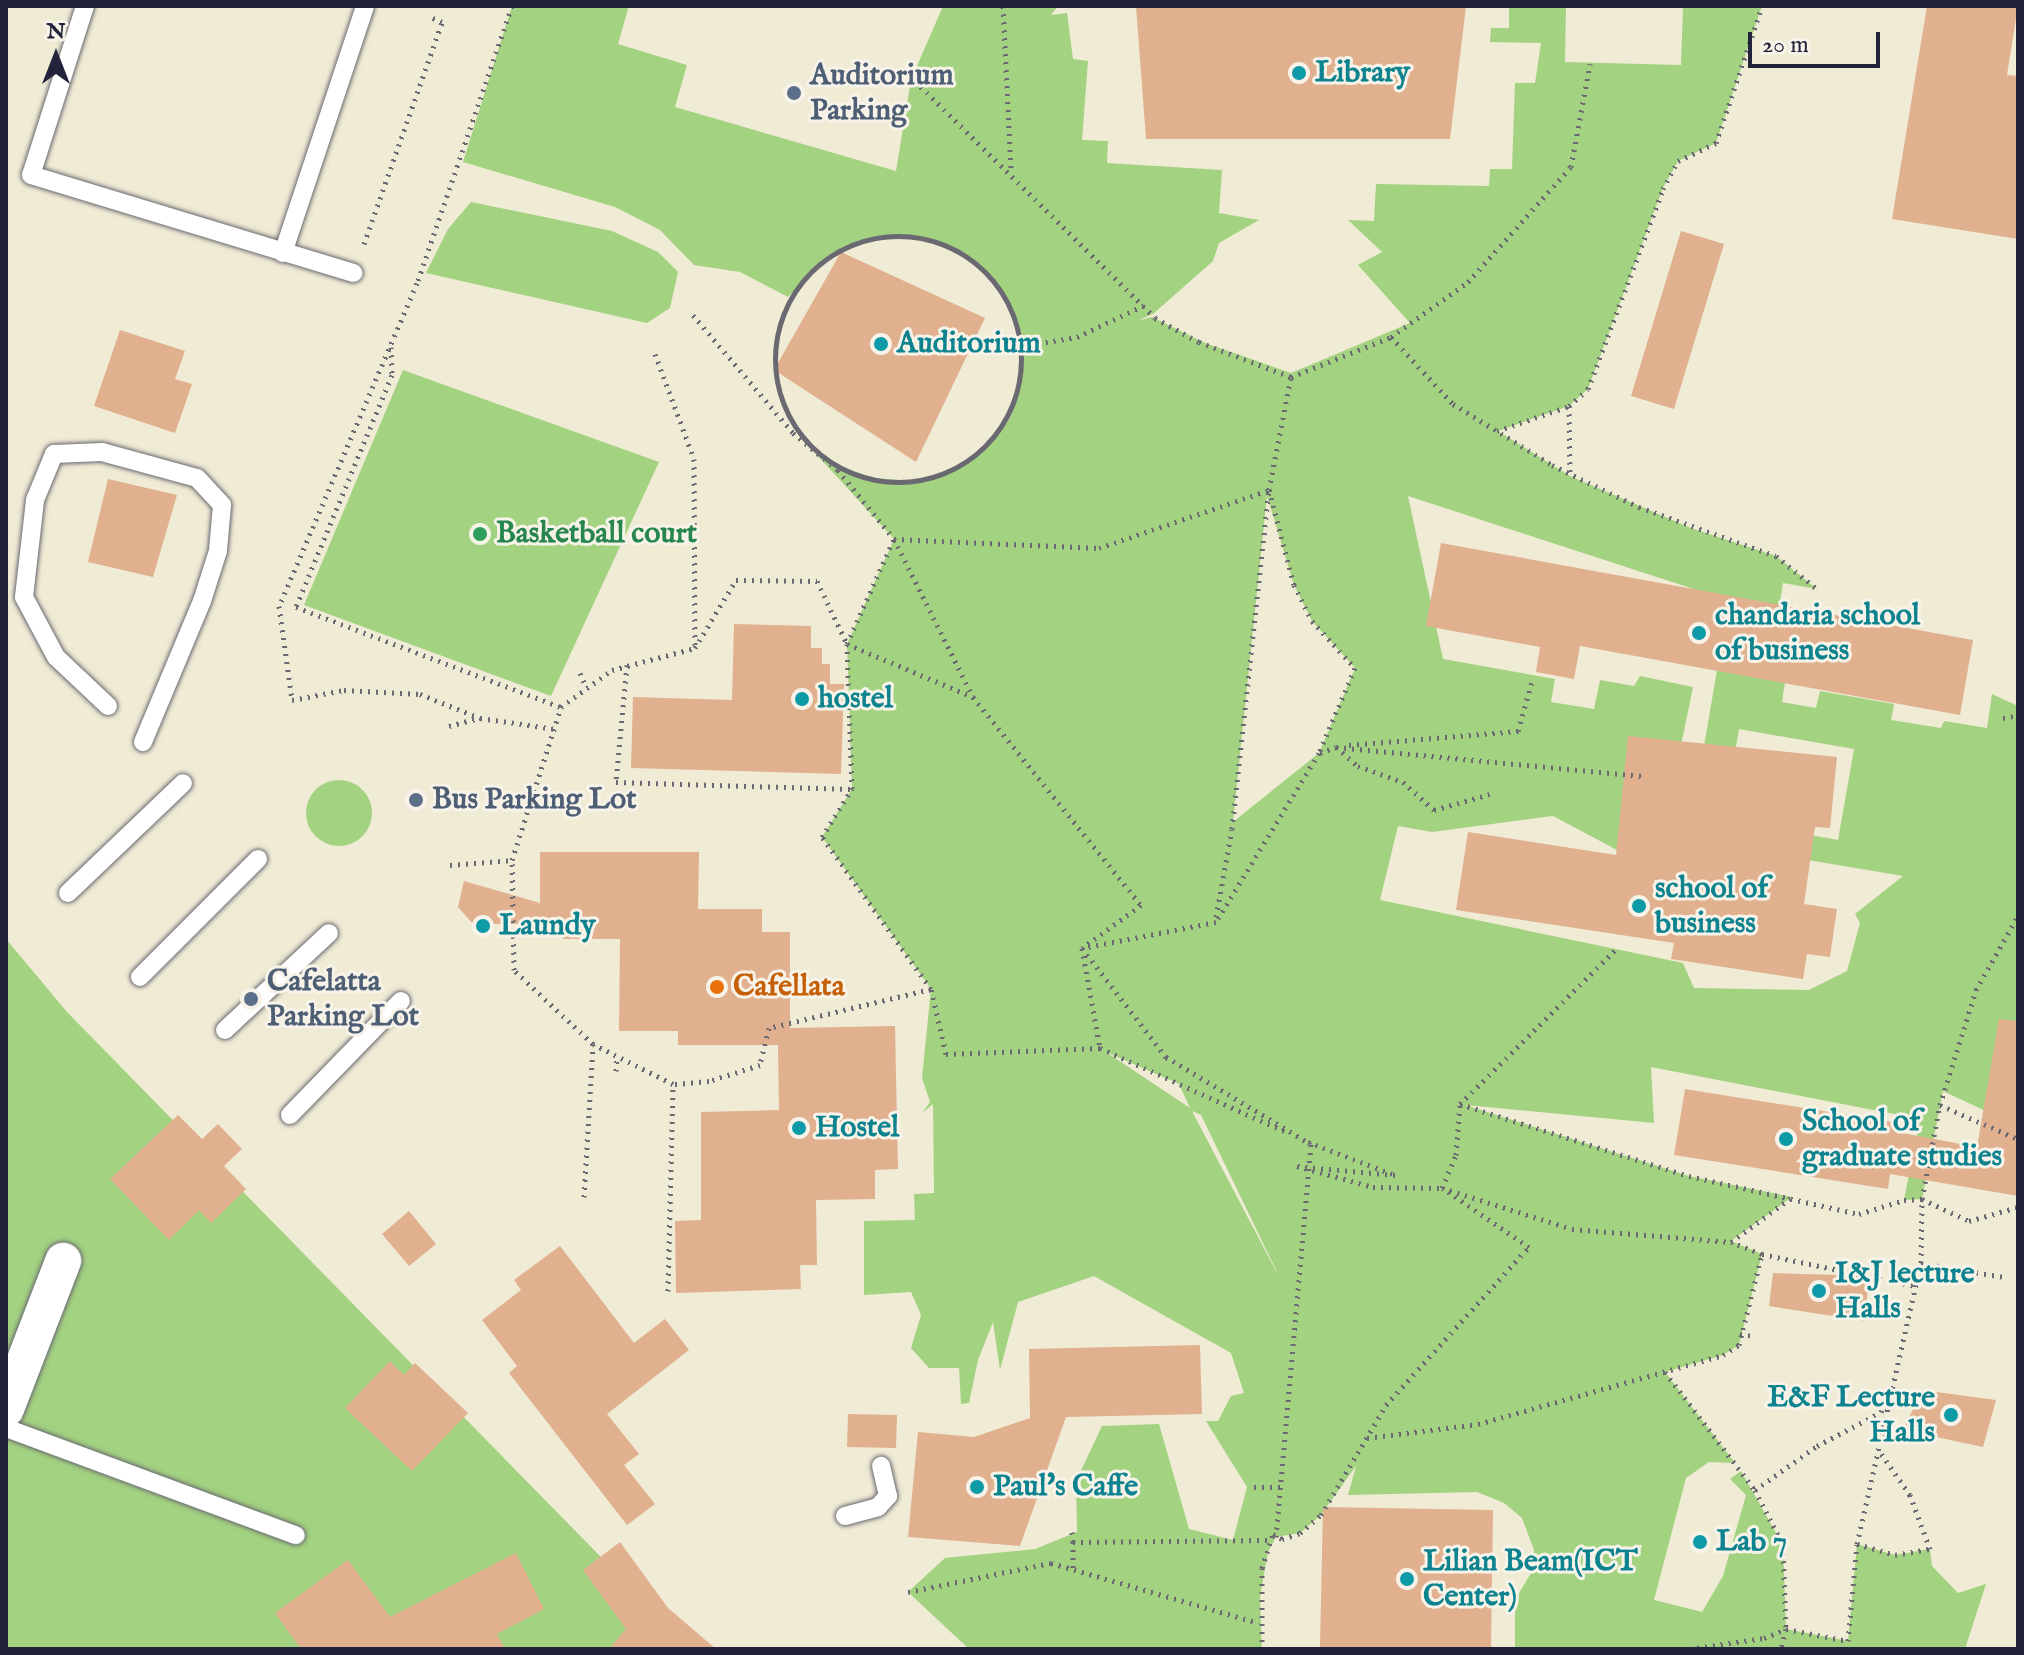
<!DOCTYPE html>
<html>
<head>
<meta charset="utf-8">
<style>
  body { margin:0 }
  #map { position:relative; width:2024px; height:1655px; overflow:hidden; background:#f0ebd5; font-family:"IM FELL English",serif }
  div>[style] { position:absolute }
  .green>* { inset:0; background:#a3d281 }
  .round { border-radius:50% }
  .building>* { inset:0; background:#e0b08f }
  .path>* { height:5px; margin-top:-2.5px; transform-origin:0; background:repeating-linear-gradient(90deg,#6a6871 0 2px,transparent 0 8px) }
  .path>.ring { margin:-2.5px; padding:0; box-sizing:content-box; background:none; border:5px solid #6a6871; border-radius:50% }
  .roads { filter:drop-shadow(0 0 2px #6a6871) drop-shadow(0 0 2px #6a6871) }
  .service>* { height:18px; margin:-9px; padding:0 9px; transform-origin:9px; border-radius:9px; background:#fff }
  .minor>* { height:36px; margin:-18px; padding:0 18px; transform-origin:18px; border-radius:18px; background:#fff }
  .dots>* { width:22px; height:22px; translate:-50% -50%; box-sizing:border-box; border:4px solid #f7f3e8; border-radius:50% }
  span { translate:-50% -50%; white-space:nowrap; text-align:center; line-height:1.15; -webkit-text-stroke:6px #f7f3e8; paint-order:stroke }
  .culture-label { font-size:30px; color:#0d838f; font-weight:700 }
  .left { translate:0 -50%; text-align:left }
  .right { translate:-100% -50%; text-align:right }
  .service-label { font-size:30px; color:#4e5e75; font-weight:700 }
  .leisure-label { font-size:30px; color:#27864d; font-weight:700 }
  .food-label { font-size:30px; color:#c56008; font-weight:700 }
  .frame { position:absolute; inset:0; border:8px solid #22223b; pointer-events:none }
  .north { position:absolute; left:16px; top:16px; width:80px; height:80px; -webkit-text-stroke:6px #f7f3e8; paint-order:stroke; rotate:0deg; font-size:22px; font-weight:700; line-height:32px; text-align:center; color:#22223b }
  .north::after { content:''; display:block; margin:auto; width:28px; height:36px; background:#22223b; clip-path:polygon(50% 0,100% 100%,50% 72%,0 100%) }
  .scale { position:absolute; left:1748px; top:32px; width:132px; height:36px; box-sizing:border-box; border:4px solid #22223b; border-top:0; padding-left:10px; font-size:24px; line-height:28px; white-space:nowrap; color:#22223b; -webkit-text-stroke:6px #f7f3e8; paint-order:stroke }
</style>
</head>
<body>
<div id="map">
  <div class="green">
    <i style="clip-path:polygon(evenodd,512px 6px,629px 6px,618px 44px,687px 65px,675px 107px,896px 171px,911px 80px,943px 6px,1058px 6px,1051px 15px,1067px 13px,1073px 59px,1088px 61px,1082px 140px,1108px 141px,1107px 163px,1222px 170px,1219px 213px,1259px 220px,1219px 243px,1213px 261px,1153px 314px,1137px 321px,1152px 317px,1205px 343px,1291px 373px,1410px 323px,1358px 265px,1382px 252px,1348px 220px,1374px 221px,1376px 184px,1489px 186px,1490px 169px,1512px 169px,1515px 83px,1535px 83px,1541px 43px,1490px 42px,1491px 28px,1509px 28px,1509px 7px,1492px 6px,1566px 6px,1565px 62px,1681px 65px,1683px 6px,1762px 6px,1716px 143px,1678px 161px,1663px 188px,1588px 389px,1569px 406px,1498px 431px,1570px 476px,1691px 528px,1776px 556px,1817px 589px,1783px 583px,1779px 608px,1709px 594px,1408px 496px,1443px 659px,1555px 679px,1551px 702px,1594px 709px,1600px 680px,1634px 686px,1640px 676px,1693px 687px,1677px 765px,1666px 876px,1553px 816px,1432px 832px,1398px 826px,1380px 900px,1683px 963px,1694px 988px,1809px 990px,1847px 971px,1860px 923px,1855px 914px,1903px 876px,1802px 859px,1695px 814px,1838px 840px,1854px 749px,1739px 729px,1735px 752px,1704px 746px,1717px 670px,1785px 682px,1782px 702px,1816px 708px,1820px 691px,1894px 704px,1891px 720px,1941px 728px,1944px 721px,1987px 728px,1992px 694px,2018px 706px,2018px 1077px,2007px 1121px,1943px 1091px,1922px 1199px,1904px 1200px,1920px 1119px,1651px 1067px,1654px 1123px,1465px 1105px,1689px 1176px,1792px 1197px,1731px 1241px,1762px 1254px,1739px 1345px,1723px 1355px,1665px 1372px,1735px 1463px,1709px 1462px,1686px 1478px,1654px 1600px,1702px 1612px,1723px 1576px,1746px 1495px,1730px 1479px,1741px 1471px,1783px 1545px,1786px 1629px,1848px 1641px,1857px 1544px,1895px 1555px,1930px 1549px,1932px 1566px,1958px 1593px,1986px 1584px,1965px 1649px,1515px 1649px,1515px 1600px,1531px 1573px,1534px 1550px,1522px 1518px,1504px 1503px,1477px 1492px,1348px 1495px,1356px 1466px,1321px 1515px,1300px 1533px,1276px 1537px,1268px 1552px,1260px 1597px,1262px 1649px,969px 1649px,908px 1592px,945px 1558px,1035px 1549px,1077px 1532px,1076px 1481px,1102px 1426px,1159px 1424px,1189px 1529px,1233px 1540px,1247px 1487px,1206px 1421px,1218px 1421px,1231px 1396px,1244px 1393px,1231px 1353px,1094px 1276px,1018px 1302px,1000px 1370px,993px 1322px,978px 1360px,969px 1403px,961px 1404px,959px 1368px,929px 1368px,911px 1348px,921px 1315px,911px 1292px,864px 1295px,864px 1221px,915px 1220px,914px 1194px,934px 1193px,933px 1104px,922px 1113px,930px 1102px,922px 1078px,931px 989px,822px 837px,852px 789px,847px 644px,894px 539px,806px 443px,841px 467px,875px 478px,911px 481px,953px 470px,985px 450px,1010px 418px,1020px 383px,1022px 346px,1008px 304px,984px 270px,949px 247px,910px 238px,862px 241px,829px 257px,788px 297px,740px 272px,694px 265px,660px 230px,615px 207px,463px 162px,512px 6px,1267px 496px,1294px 585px,1312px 621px,1355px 668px,1319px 753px,1233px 822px,1267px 496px,512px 6px,1106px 1052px,1179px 1084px,1190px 1108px,1106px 1052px,512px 6px,1192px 1111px,1201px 1115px,1277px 1272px,1276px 1271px,1192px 1111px)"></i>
    <i style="clip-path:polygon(471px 202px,612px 231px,658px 252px,678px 272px,670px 308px,647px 323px,426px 273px,448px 229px)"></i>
    <i style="clip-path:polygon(403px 370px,659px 462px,551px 696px,304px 605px)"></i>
    <i class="round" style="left:306px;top:780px;width:66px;height:66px"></i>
    <i style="clip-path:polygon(6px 939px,67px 1012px,691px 1649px,6px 1649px)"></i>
  </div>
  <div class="building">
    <i style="clip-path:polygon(1136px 6px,1466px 6px,1450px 139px,1146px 139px)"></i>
    <i style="clip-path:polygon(1927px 6px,2018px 6px,2007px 75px,2018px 76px,2018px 239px,1892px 219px)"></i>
    <i style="clip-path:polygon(1681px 231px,1724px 244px,1674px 409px,1631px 396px)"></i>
    <i style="clip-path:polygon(841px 252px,985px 318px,916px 462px,774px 370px)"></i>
    <i style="clip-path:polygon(120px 330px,185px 351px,175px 379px,192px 384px,175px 433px,94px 406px)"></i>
    <i style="clip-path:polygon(108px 479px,177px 495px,153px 577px,88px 562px)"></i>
    <i style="clip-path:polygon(1441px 543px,1973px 640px,1960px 715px,1580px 646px,1574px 679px,1536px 672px,1540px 647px,1426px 626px)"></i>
    <i style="clip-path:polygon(734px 624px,811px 626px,811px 648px,822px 648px,822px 664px,830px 664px,830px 684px,844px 684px,841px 774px,631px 768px,633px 697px,732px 700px)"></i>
    <i style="clip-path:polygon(1628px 736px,1837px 757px,1830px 828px,1815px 827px,1804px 904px,1837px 909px,1830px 957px,1807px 954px,1803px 979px,1671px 959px,1674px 943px,1456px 910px,1468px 832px,1616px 855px)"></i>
    <i style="clip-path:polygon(540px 852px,699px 852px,698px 909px,762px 909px,762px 932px,790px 932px,790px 1028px,895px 1026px,898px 1169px,875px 1170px,875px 1199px,816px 1200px,817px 1265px,800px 1265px,801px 1289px,676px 1293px,675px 1221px,701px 1220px,701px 1112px,779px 1110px,778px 1045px,678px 1045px,678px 1031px,619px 1031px,620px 939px,563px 939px,563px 924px,473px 924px,458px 907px,464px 881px,540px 903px)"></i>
    <i style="clip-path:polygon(1999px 1019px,2018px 1021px,2018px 1196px,1890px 1174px,1888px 1189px,1674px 1155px,1685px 1089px,1898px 1123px,1897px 1132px,1977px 1147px)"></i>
    <i style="clip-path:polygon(178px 1115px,202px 1139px,218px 1124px,242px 1149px,224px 1166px,246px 1189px,211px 1223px,199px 1210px,169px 1240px,110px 1179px)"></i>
    <i style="clip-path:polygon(409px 1211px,436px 1244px,409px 1266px,382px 1234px)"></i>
    <i style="clip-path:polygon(560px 1246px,634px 1343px,665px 1319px,689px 1350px,607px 1414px,639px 1454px,624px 1465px,655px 1504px,627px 1525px,509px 1373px,517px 1366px,482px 1320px,521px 1290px,514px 1280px)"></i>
    <i style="clip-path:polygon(1773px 1273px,1869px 1276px,1865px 1321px,1769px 1306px)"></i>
    <i style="clip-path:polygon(1200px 1345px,1202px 1414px,1066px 1417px,1020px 1546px,908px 1537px,918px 1432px,974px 1437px,1030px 1418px,1029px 1349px)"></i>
    <i style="clip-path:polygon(390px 1361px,404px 1375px,415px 1363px,468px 1413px,412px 1471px,345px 1408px)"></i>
    <i style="clip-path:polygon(1922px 1390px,1996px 1400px,1983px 1447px,1903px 1430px)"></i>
    <i style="clip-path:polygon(848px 1414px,897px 1415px,896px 1448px,847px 1447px)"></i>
    <i style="clip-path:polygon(1323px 1507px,1493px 1510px,1491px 1649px,1320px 1649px)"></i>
    <i style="clip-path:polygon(620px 1542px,668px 1608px,716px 1649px,609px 1649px,626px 1629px,583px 1570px)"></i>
    <i style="clip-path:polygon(516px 1553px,544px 1609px,497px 1634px,505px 1649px,301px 1649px,275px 1613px,348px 1560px,390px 1617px)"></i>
  </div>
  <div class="path">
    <i style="left:512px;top:6px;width:293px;rotate:108.9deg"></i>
    <i style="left:417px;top:283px;width:351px;rotate:113.1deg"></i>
    <i style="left:279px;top:606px;width:95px;rotate:82.1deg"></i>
    <i style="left:292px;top:700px;width:53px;rotate:-10.9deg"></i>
    <i style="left:344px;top:690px;width:76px;rotate:3deg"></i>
    <i style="left:420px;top:694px;width:65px;rotate:21.8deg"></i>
    <i style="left:480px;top:718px;width:76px;rotate:8.3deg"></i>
    <i style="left:1003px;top:6px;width:166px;rotate:87.2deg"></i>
    <i style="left:915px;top:81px;width:337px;rotate:44.6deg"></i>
    <i style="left:1155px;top:318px;width:50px;rotate:28.6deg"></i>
    <i style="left:1199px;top:342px;width:98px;rotate:20.8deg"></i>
    <i style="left:1291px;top:377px;width:108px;rotate:-21.8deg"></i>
    <i style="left:1391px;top:337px;width:95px;rotate:-35.5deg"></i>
    <i style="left:1468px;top:282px;width:154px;rotate:-48.2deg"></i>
    <i style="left:1571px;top:167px;width:105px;rotate:-79.5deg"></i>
    <i class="ring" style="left:775px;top:236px;width:241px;height:241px"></i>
    <i style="left:364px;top:244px;width:235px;rotate:-70.6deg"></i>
    <i style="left:442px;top:22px;width:12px;rotate:-156deg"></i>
    <i style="left:693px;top:315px;width:155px;rotate:49.7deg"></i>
    <i style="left:793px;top:433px;width:58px;rotate:39.4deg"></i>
    <i style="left:838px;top:470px;width:89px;rotate:50.9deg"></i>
    <i style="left:894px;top:539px;width:177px;rotate:63.4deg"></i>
    <i style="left:973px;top:697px;width:267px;rotate:51.1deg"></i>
    <i style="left:1141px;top:905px;width:73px;rotate:143.9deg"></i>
    <i style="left:1082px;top:948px;width:138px;rotate:52.4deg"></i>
    <i style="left:1166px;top:1057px;width:169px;rotate:31deg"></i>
    <i style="left:1391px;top:337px;width:91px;rotate:47.2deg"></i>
    <i style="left:1453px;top:404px;width:116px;rotate:31.6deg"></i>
    <i style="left:1552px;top:465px;width:97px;rotate:25.8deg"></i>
    <i style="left:1639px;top:507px;width:145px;rotate:19.7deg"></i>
    <i style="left:1776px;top:556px;width:53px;rotate:38.8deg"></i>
    <i style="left:1022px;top:346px;width:56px;rotate:-9.3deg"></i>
    <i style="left:1077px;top:337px;width:75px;rotate:-25.2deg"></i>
    <i style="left:391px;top:347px;width:28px;rotate:88deg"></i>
    <i style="left:392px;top:375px;width:251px;rotate:112.5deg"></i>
    <i style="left:296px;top:607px;width:283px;rotate:20.7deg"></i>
    <i style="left:655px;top:354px;width:112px;rotate:69.6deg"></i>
    <i style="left:694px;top:459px;width:188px;rotate:89.7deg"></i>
    <i style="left:1569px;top:406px;width:70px;rotate:89.2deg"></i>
    <i style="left:1497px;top:431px;width:76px;rotate:-19.1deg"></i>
    <i style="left:1569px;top:406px;width:25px;rotate:-42deg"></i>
    <i style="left:1588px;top:389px;width:214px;rotate:-69.4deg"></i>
    <i style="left:1663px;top:189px;width:32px;rotate:-62deg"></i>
    <i style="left:1678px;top:161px;width:42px;rotate:-25.3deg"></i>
    <i style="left:1716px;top:143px;width:145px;rotate:-71.4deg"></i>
    <i style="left:1269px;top:490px;width:98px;rotate:75.3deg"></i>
    <i style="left:1294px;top:585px;width:40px;rotate:63.4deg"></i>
    <i style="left:1312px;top:621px;width:64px;rotate:47.5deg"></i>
    <i style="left:1355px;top:668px;width:92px;rotate:113deg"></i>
    <i style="left:1319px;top:753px;width:198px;rotate:121.4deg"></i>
    <i style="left:1216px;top:922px;width:136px;rotate:169deg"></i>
    <i style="left:1082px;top:948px;width:102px;rotate:79.8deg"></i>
    <i style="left:1100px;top:1048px;width:154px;rotate:177.8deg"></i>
    <i style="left:946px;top:1054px;width:67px;rotate:-103deg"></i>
    <i style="left:931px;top:989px;width:187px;rotate:-125.6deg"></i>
    <i style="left:822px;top:837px;width:57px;rotate:-58deg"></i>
    <i style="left:852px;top:789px;width:145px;rotate:-92deg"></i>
    <i style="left:847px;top:644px;width:115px;rotate:-65.9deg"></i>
    <i style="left:894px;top:539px;width:205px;rotate:2.5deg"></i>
    <i style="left:1099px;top:548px;width:180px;rotate:-18.8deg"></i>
    <i style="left:627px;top:665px;width:118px;rotate:95.4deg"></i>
    <i style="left:616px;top:782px;width:235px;rotate:1.7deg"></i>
    <i style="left:580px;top:673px;width:13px;rotate:67deg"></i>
    <i style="left:2003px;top:718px;width:15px;rotate:-11deg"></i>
    <i style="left:449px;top:726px;width:31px;rotate:-15deg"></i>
    <i style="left:1349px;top:745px;width:170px;rotate:-4.7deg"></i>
    <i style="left:1518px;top:731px;width:55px;rotate:-74.2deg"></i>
    <i style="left:1336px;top:747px;width:307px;rotate:5.4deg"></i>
    <i style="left:1320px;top:753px;width:17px;rotate:-21deg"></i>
    <i style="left:1336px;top:747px;width:29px;rotate:41deg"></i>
    <i style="left:1358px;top:766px;width:48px;rotate:19.6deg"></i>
    <i style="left:1403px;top:782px;width:42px;rotate:42.1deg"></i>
    <i style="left:1434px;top:810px;width:58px;rotate:-15.9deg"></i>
    <i style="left:450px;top:865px;width:62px;rotate:-4.6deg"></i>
    <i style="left:1216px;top:917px;width:89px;rotate:-79.7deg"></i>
    <i style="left:1232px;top:829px;width:341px;rotate:-83.8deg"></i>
    <i style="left:1269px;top:490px;width:115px;rotate:-79deg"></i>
    <i style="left:931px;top:989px;width:167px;rotate:166.5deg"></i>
    <i style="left:769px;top:1028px;width:38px;rotate:104deg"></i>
    <i style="left:760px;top:1065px;width:53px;rotate:162.6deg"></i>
    <i style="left:709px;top:1081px;width:36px;rotate:175deg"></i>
    <i style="left:673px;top:1084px;width:89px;rotate:-153.4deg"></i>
    <i style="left:593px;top:1044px;width:108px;rotate:-136.9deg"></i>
    <i style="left:514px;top:970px;width:110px;rotate:-91deg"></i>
    <i style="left:512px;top:860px;width:161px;rotate:-72.2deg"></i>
    <i style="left:561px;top:707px;width:63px;rotate:-36deg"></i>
    <i style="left:612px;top:670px;width:86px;rotate:-14.8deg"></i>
    <i style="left:695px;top:648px;width:79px;rotate:-58.9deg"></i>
    <i style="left:736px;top:580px;width:81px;rotate:0.7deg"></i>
    <i style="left:817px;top:581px;width:70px;rotate:64.5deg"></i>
    <i style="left:847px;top:644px;width:137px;rotate:22.8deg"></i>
    <i style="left:1100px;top:1048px;width:206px;rotate:24.3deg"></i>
    <i style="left:616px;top:1071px;width:15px;rotate:-86deg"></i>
    <i style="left:1460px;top:1104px;width:240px;rotate:17.5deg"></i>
    <i style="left:1689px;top:1176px;width:174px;rotate:12.6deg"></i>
    <i style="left:1859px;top:1214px;width:47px;rotate:-17.3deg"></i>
    <i style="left:1904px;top:1200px;width:18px;rotate:-3deg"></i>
    <i style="left:1922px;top:1199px;width:52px;rotate:25.1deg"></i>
    <i style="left:1969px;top:1221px;width:51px;rotate:-15.9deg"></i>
    <i style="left:1940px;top:1105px;width:85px;rotate:23.6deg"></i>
    <i style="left:1308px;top:1142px;width:93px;rotate:20.8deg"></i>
    <i style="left:1395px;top:1175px;width:98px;rotate:-174.8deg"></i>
    <i style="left:1297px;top:1166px;width:79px;rotate:15.4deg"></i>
    <i style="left:1373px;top:1187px;width:69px;rotate:0.8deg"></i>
    <i style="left:1442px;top:1188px;width:136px;rotate:17.5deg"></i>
    <i style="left:1572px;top:1229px;width:160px;rotate:4.7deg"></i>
    <i style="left:1442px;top:1188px;width:36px;rotate:-67deg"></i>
    <i style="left:1456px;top:1155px;width:51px;rotate:-85.5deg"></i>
    <i style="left:1460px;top:1104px;width:220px;rotate:-44.8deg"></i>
    <i style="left:584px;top:1197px;width:153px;rotate:-86.6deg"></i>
    <i style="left:1762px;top:1254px;width:156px;rotate:11.8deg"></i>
    <i style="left:1921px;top:1263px;width:84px;rotate:9.6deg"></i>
    <i style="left:668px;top:1291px;width:207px;rotate:-88.6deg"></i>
    <i style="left:1740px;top:1334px;width:12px;rotate:9deg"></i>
    <i style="left:1665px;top:1372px;width:148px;rotate:52.7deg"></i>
    <i style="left:1755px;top:1490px;width:62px;rotate:63deg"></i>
    <i style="left:1783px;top:1545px;width:84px;rotate:88deg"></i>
    <i style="left:1786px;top:1629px;width:21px;rotate:104deg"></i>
    <i style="left:1367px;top:1438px;width:112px;rotate:-7.2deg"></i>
    <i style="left:1478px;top:1424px;width:255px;rotate:-15.7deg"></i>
    <i style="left:1723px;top:1355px;width:19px;rotate:-32deg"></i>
    <i style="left:1739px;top:1345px;width:94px;rotate:-75.8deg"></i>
    <i style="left:1762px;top:1254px;width:33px;rotate:-159deg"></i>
    <i style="left:1731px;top:1242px;width:76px;rotate:-36.4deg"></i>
    <i style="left:1254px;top:1487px;width:26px"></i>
    <i style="left:1755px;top:1490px;width:76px;rotate:-35.4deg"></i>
    <i style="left:1817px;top:1446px;width:72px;rotate:-28deg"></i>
    <i style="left:1881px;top:1412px;width:30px;rotate:-67deg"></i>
    <i style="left:1072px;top:1532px;width:10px;rotate:84deg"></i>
    <i style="left:1073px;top:1542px;width:198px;rotate:-0.6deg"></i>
    <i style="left:1276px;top:1537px;width:395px;rotate:-84.9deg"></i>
    <i style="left:1073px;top:1542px;width:26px;rotate:90deg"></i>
    <i style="left:1857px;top:1544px;width:40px;rotate:16deg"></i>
    <i style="left:1895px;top:1555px;width:36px;rotate:-10deg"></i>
    <i style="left:1930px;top:1549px;width:58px;rotate:-110.3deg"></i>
    <i style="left:1910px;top:1495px;width:52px;rotate:-124.9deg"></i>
    <i style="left:908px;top:1592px;width:146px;rotate:-11.5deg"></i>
    <i style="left:1051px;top:1563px;width:216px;rotate:16.1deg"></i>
    <i style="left:1262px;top:1649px;width:81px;rotate:-90deg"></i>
    <i style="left:1262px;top:1568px;width:36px;rotate:-72deg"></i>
    <i style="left:1273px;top:1534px;width:10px;rotate:29deg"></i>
    <i style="left:1282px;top:1539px;width:19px;rotate:-18deg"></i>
    <i style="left:1300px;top:1533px;width:28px;rotate:-41deg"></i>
    <i style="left:1321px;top:1515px;width:128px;rotate:-59.4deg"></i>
    <i style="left:1386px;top:1405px;width:213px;rotate:-47.9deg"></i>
    <i style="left:1529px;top:1247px;width:99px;rotate:-145.7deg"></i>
    <i style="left:1689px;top:1649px;width:76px;rotate:-8.3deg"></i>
    <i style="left:1764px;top:1638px;width:24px;rotate:-22deg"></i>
    <i style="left:1786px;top:1629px;width:63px;rotate:11deg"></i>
    <i style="left:1848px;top:1641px;width:97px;rotate:-84.7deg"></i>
    <i style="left:1857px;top:1544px;width:288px;rotate:-77.2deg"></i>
    <i style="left:1921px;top:1263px;width:64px;rotate:-89.1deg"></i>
    <i style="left:1922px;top:1199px;width:96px;rotate:-79.2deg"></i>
    <i style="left:1940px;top:1105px;width:121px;rotate:-72.6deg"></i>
    <i style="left:1976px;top:990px;width:85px;rotate:-60.4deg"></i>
  </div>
  <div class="roads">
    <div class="service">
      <i style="left:85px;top:6px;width:177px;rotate:107.7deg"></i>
      <i style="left:31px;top:175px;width:337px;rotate:16.9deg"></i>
      <i style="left:283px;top:253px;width:260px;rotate:-71.6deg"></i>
      <i style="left:108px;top:706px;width:71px;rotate:-136.7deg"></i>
      <i style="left:56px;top:657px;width:68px;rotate:-118.1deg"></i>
      <i style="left:24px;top:597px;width:98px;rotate:-83.5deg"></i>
      <i style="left:35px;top:500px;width:50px;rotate:-67.6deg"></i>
      <i style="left:54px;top:454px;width:48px;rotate:-2.4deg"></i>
      <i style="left:102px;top:452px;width:98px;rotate:15.3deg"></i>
      <i style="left:197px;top:478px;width:37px;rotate:47deg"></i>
      <i style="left:222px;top:505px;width:46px;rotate:95deg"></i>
      <i style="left:218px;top:551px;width:52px;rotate:107.7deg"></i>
      <i style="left:202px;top:601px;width:153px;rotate:112.7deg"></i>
      <i style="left:68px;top:893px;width:159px;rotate:-43.7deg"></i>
      <i style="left:140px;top:977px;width:167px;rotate:-45deg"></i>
      <i style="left:225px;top:1030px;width:142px;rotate:-43deg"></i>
      <i style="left:290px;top:1115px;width:159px;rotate:-45.8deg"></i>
      <i style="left:6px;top:1428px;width:309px;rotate:20.3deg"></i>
      <i style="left:845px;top:1516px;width:34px;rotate:-15deg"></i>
      <i style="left:878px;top:1507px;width:15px;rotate:-48deg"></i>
      <i style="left:888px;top:1496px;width:31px;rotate:-103deg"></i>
    </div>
    <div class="minor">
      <i style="left:6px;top:1409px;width:159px;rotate:-68.9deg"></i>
    </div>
  </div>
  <div class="dots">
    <i style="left:1299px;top:73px;background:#0f9aa8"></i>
    <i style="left:794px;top:93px;background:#5c6f8a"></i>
    <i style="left:881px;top:344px;background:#0f9aa8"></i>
    <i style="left:480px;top:534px;background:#2e9e5b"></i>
    <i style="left:1699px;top:633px;background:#0f9aa8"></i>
    <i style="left:802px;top:699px;background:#0f9aa8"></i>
    <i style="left:416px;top:800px;background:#5c6f8a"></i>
    <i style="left:1639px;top:906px;background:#0f9aa8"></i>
    <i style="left:483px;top:926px;background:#0f9aa8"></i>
    <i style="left:717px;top:987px;background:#e8710a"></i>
    <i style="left:251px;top:999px;background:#5c6f8a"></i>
    <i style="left:799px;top:1128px;background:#0f9aa8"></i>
    <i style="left:1786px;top:1139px;background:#0f9aa8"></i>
    <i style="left:1819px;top:1291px;background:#0f9aa8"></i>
    <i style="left:1951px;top:1415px;background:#0f9aa8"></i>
    <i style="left:977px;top:1487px;background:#0f9aa8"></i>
    <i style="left:1700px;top:1542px;background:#0f9aa8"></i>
    <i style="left:1407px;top:1579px;background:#0f9aa8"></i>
  </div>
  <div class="culture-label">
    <span class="left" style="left:1315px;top:73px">Library</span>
    <span class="left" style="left:897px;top:344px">Auditorium</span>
    <span class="left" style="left:1715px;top:633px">chandaria school<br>of business</span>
    <span class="left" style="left:818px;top:699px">hostel</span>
    <span class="left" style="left:1655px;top:906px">school of<br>business</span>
    <span class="left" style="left:499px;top:926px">Laundy</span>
    <span class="left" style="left:1802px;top:1139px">School of<br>graduate studies</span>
    <span class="left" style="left:815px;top:1128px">Hostel</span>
    <span class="left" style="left:1835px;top:1291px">I&amp;J lecture<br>Halls</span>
    <span class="right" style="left:1935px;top:1415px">E&amp;F Lecture<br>Halls</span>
    <span class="left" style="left:993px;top:1487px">Paul's Caffe</span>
    <span class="left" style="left:1716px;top:1542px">Lab 7</span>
    <span class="left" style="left:1423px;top:1579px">Lilian Beam(ICT<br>Center)</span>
  </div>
  <div class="service-label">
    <span class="left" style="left:810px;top:93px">Auditorium<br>Parking</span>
    <span class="left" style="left:432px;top:800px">Bus Parking Lot</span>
    <span class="left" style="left:267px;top:999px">Cafelatta<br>Parking Lot</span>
  </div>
  <div class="leisure-label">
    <span class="left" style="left:496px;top:534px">Basketball court</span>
  </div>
  <div class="food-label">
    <span class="left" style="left:733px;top:987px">Cafellata</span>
  </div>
  <div class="frame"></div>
  <div class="north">N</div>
  <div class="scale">20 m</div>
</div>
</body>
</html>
